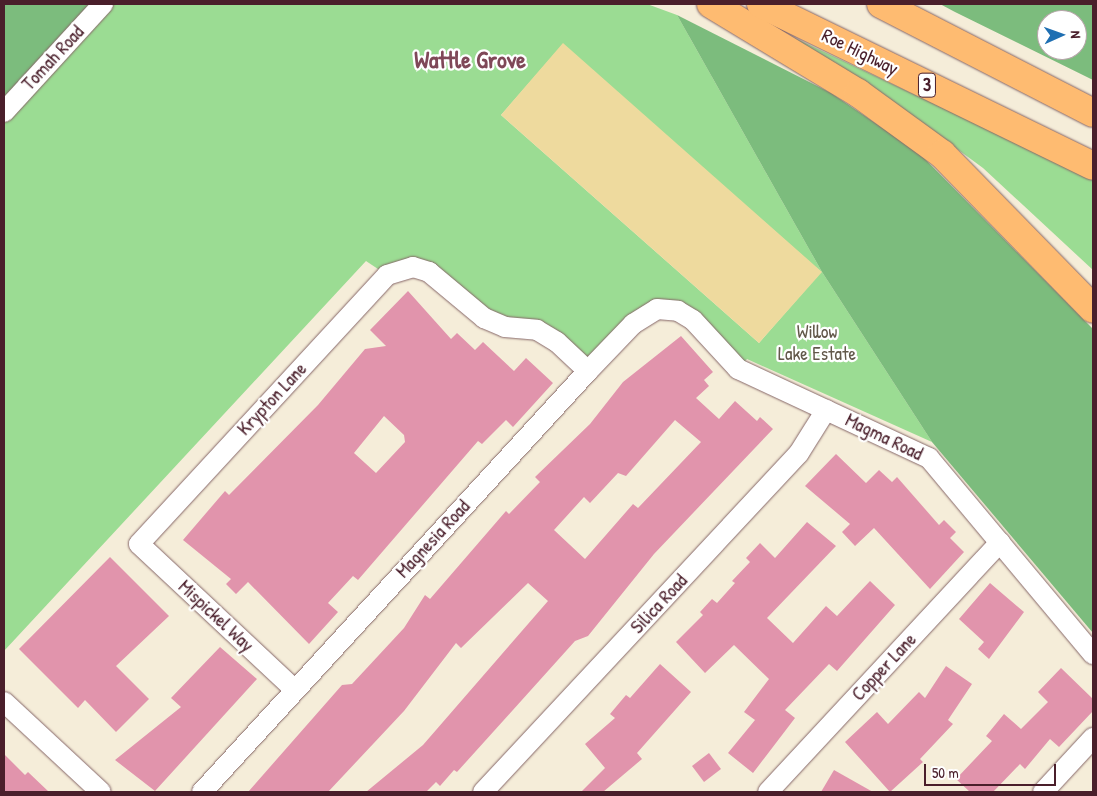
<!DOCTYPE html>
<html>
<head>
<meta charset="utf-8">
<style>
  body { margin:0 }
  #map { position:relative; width:1097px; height:796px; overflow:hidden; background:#f5edd9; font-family:"Patrick Hand",sans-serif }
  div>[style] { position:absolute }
  .green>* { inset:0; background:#9bdc93 }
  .forest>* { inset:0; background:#7cbc7d }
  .sand>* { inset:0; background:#eeda9e }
  .building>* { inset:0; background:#e194ac }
  .roads { filter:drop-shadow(0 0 1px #866768) drop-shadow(0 0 1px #866768) }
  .minor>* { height:20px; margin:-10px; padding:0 10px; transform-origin:10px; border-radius:10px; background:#fff }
  .highway>* { height:28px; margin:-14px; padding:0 14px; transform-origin:14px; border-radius:14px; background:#febb71 }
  span { translate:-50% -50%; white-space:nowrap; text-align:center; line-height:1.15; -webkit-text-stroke:4.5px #fff; paint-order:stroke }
  .shield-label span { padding:1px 4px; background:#fff; border:1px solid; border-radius:4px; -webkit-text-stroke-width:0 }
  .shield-label { font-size:18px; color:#4a1f2b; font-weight:700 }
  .street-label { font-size:19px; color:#4a1f2b }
  .park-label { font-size:19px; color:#62584a }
  .district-label { font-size:24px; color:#7f4858; font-weight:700 }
  .frame { position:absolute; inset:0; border:5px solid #4a1f2b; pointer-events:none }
  .north { position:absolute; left:1037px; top:10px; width:50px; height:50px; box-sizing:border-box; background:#fff; border:1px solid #b7a5aa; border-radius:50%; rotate:88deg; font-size:14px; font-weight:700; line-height:20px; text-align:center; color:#4a1f2b }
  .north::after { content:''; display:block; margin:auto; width:18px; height:22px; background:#1f6fb2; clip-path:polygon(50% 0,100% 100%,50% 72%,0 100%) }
  .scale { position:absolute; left:924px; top:764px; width:132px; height:22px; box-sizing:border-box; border:2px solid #4a1f2b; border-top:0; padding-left:6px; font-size:15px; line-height:18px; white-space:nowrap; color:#4a1f2b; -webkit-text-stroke:4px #fff; paint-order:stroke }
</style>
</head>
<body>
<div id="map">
  <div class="green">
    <i style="clip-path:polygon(evenodd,103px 4px,647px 4px,677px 15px,822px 272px,932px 442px,747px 359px,738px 369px,693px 320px,657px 309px,588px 371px,557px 342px,505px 327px,429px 272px,387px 275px,366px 261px,4px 651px,4px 112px,103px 4px,563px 44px,821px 272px,759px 343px,501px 115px,563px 44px)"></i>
    <i style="clip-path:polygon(763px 23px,1093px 179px,1093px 270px,983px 168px,889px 99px)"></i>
  </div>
  <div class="forest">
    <i style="clip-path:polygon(4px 4px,103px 4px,4px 112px)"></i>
    <i style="clip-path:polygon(evenodd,940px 4px,1093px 4px,1093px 80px,955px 12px,940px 4px,1047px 20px,1077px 20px,1077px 50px,1047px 50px,1047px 20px)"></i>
    <i style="clip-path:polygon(677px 15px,831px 93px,918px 152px,1093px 329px,1093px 633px,932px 442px,822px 272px)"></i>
  </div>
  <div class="sand">
    <i style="clip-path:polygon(563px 43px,822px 272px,759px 343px,501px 115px)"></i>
  </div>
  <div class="building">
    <i style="clip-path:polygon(evenodd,408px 291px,451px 339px,457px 333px,475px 350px,483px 342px,514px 371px,526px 358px,553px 383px,513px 427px,506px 420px,482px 444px,478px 441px,358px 580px,353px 576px,328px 603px,338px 612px,309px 644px,248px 582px,236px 594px,226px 584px,231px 579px,183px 540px,225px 491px,229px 495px,318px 405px,365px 349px,386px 346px,370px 330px,408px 291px,384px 416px,404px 435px,405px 442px,376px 473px,354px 453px,384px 416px)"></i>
    <i style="clip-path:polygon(evenodd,681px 336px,713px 372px,704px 380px,709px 386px,696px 398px,719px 419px,735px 401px,757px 421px,760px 417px,773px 429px,654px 554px,588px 636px,575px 641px,457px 772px,454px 770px,440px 786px,436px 782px,426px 792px,366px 792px,423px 745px,548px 601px,528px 583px,461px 648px,456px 643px,404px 711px,328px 792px,248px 792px,342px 685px,352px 684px,404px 628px,425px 595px,430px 599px,506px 511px,509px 514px,540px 482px,535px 477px,590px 424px,623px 382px,681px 336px,675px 420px,701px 442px,638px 508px,633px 504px,585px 559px,554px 530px,584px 497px,590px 503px,618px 473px,626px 476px,675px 420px)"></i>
    <i style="clip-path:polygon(836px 454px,866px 483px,879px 470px,892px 482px,897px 477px,939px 525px,944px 520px,956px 532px,950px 538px,964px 552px,930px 589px,874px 528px,855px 546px,842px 532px,850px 524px,805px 486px)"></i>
    <i style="clip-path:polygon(807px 522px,836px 546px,767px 618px,793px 643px,826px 606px,837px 616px,870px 581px,895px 605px,837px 671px,829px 664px,785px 710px,795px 718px,753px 773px,728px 753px,755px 720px,744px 712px,769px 679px,734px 645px,705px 673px,676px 642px,703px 615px,700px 612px,712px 599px,717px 603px,735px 583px,732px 581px,750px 562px,746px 558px,760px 543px,775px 558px)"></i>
    <i style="clip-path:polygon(110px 557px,169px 616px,116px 666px,149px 699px,116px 732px,85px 700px,78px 708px,19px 649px)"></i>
    <i style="clip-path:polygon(990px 583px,1024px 612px,989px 659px,978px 649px,984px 642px,959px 619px)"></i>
    <i style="clip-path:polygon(220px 647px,257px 679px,155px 791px,115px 760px,181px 707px,171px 698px)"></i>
    <i style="clip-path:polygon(660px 664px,691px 692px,637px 753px,642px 759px,603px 792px,581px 792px,605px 768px,585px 744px,615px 718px,610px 714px,626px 695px,630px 698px)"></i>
    <i style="clip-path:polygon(946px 666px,972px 684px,948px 720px,953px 724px,920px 759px,923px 762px,890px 792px,845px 742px,877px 712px,888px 724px,919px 692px,925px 698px)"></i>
    <i style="clip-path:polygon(1061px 668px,1093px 699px,1093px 711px,1059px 747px,1050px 739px,1025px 769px,1020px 764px,993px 792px,970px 792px,956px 779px,992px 741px,986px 736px,1004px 714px,1021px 729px,1048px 702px,1038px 692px)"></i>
    <i style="clip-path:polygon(709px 753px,721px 769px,704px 782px,692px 766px)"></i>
    <i style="clip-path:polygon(4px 754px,25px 775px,28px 772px,49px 792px,4px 792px)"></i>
    <i style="clip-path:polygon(834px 770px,873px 792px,821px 792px)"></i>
  </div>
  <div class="roads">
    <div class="minor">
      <i style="left:4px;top:112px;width:147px;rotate:-47.5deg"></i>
      <i style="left:294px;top:689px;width:212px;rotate:-136.9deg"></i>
      <i style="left:139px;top:544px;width:366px;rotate:-47.3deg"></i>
      <i style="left:387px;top:275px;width:27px;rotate:-17deg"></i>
      <i style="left:413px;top:267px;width:17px;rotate:17deg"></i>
      <i style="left:429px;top:272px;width:72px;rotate:39.9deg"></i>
      <i style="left:484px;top:318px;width:23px;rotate:23deg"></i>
      <i style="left:505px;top:327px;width:32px;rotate:5deg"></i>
      <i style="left:537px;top:330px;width:23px;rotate:31deg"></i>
      <i style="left:557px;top:342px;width:42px;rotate:43.1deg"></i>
      <i style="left:4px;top:702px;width:132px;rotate:42.9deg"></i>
      <i style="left:202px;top:792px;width:571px;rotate:-47.48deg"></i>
      <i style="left:588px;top:371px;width:65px;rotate:-46.2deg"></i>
      <i style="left:633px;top:324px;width:28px;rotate:-32deg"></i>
      <i style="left:657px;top:309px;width:21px;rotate:5deg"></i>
      <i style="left:678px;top:311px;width:17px;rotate:31deg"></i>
      <i style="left:693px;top:320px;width:67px;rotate:47.4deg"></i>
      <i style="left:738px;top:369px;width:211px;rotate:25deg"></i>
      <i style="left:929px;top:458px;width:256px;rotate:50.1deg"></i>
      <i style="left:483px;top:792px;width:463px;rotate:-47deg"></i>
      <i style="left:799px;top:453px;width:51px;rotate:-57.9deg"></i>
      <i style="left:768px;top:792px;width:341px;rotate:-47.1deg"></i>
      <i style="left:1043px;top:792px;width:74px;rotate:-47.2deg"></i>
    </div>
    <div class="highway">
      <i style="left:711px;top:4px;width:172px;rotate:31.2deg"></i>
      <i style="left:858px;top:93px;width:104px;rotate:36deg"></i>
      <i style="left:942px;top:154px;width:216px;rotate:45.7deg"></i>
      <i style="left:761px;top:4px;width:369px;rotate:26deg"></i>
      <i style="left:881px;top:4px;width:238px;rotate:27.2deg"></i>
    </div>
  </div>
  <div class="shield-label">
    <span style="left:927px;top:85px">3</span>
  </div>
  <div class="street-label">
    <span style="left:860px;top:52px;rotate:26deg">Roe Highway</span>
    <span style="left:53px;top:58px;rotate:-47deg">Tomah Road</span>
    <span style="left:272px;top:399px;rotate:-47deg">Krypton Lane</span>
    <span style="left:884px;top:437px;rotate:26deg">Magma Road</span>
    <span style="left:433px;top:539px;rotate:-47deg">Magnesia Road</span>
    <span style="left:659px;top:604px;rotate:-47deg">Silica Road</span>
    <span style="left:216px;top:616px;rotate:43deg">Mispickel Way</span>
    <span style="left:884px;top:667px;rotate:-47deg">Copper Lane</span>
  </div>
  <div class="park-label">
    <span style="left:817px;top:343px">Willow<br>Lake Estate</span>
  </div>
  <div class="district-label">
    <span style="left:470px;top:60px">Wattle Grove</span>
  </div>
  <div class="frame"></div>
  <div class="north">N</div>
  <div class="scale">50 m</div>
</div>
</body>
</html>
